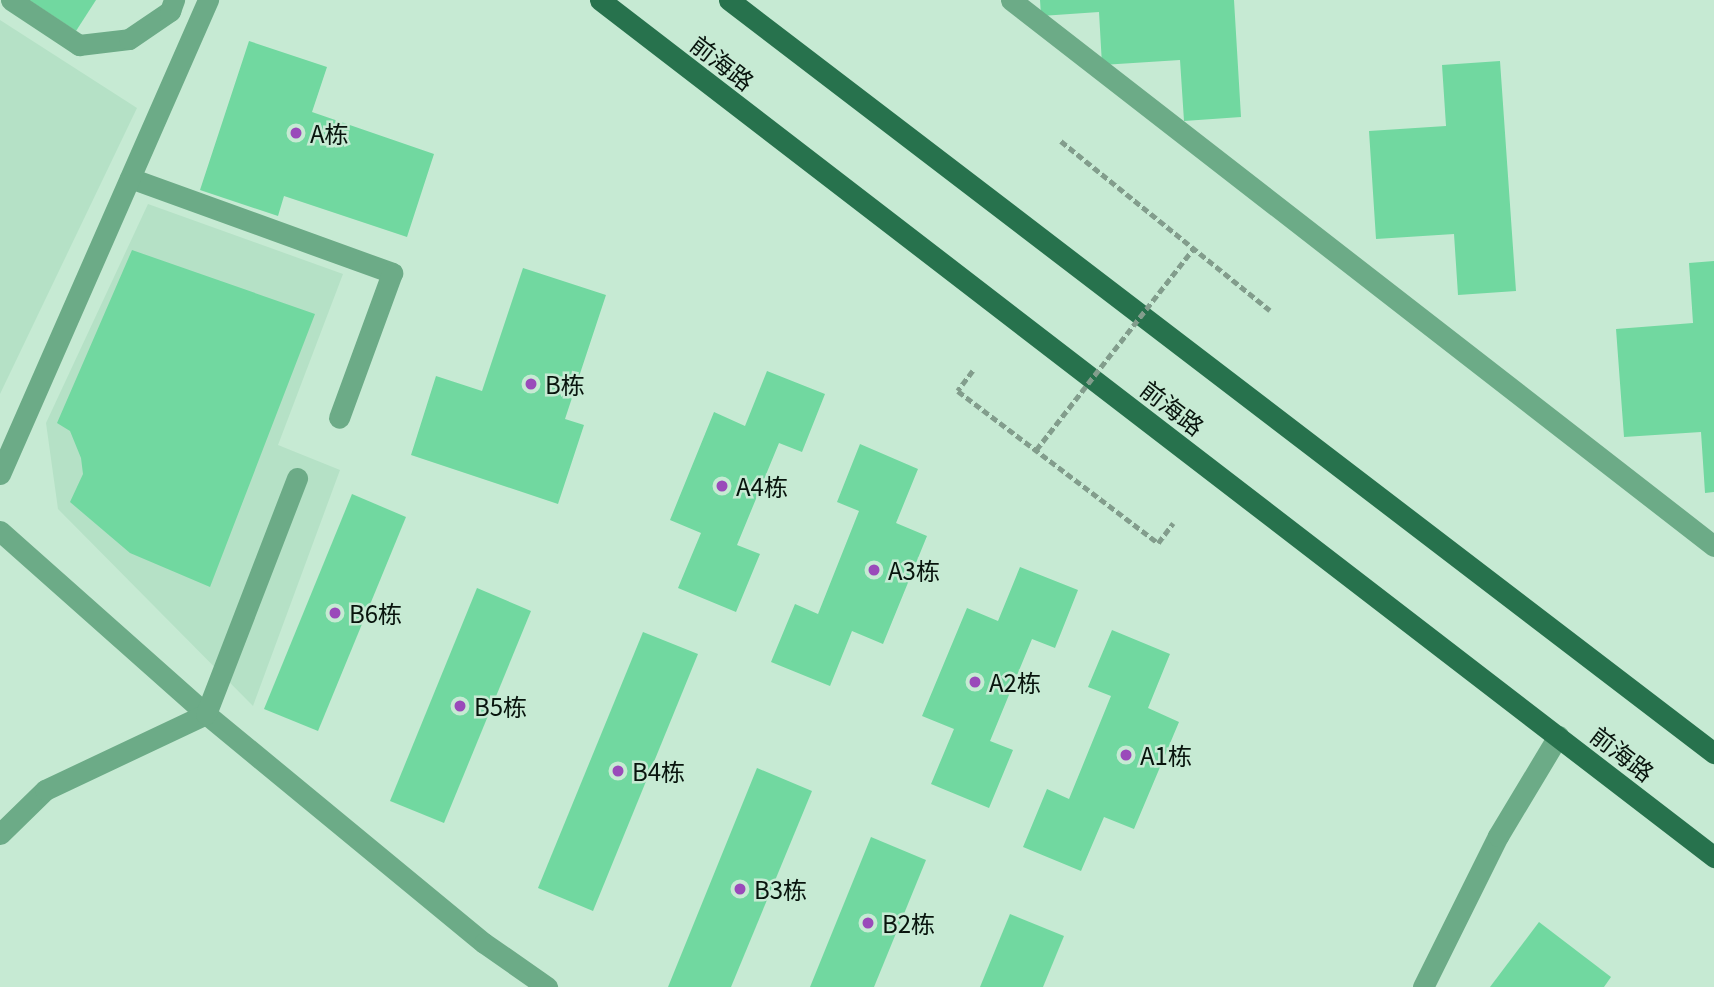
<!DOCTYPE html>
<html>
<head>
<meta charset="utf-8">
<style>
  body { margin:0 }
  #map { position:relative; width:1714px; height:987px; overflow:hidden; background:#c6ead3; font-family:Georgia,"Noto Sans SC",serif }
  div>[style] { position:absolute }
  .built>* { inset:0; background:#b5e1c6 }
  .building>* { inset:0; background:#71d8a0 }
  .path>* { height:4.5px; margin-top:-2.25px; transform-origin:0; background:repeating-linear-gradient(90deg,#829d8c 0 7px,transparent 0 10.5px) }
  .minor>* { height:21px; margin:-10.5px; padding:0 10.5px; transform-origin:10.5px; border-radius:10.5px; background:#6cab87 }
  .major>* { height:21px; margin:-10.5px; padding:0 10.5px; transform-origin:10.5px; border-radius:10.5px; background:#27724d }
  .path-bridge>* { height:4.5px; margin-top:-2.25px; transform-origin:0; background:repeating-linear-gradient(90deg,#829d8c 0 7px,transparent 0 10.5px) }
  .dots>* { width:19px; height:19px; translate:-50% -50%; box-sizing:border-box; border:4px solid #c6ead3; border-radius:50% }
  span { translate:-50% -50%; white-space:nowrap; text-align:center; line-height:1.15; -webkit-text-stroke:5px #c6ead3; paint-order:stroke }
  .street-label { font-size:24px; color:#08140d }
  .poi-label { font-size:24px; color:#08140d }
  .left { translate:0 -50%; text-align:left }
</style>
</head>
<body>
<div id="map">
  <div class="built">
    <i style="clip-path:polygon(0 20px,137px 108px,0 394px)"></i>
    <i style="clip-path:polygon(148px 204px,343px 274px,278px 445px,340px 470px,253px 706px,58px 509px,46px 423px)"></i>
  </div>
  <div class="building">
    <i style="clip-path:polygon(29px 0,96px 0,76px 31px)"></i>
    <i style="clip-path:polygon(1040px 0,1234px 0,1241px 117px,1184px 121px,1180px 60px,1102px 65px,1099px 12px,1041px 16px)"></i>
    <i style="clip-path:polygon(249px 41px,327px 67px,312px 112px,434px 154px,407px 237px,284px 196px,278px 216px,200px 190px)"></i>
    <i style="clip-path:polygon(1500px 61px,1516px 291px,1458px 295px,1454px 234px,1376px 239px,1369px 131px,1446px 126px,1442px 65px)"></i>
    <i style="clip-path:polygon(132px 250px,315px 314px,210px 587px,130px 553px,70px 502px,83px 474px,81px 458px,70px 431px,57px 423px)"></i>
    <i style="clip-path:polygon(1714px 261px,1714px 492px,1705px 493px,1701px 432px,1624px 437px,1616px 329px,1693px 323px,1689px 263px)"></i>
    <i style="clip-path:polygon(523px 268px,606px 295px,565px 419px,584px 425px,558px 504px,411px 455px,436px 376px,482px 391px)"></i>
    <i style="clip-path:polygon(767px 371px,825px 394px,802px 452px,779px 443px,737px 545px,760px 554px,736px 612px,678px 588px,701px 533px,670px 520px,714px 412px,745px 426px)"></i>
    <i style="clip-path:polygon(860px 444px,918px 469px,896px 523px,927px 536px,883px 644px,852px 631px,830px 686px,771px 662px,795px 604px,818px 614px,859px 511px,837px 502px)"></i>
    <i style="clip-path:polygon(352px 494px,406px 517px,318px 731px,264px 709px)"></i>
    <i style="clip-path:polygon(1020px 567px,1078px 590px,1055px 648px,1032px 639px,990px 741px,1013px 750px,989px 808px,931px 784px,954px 729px,922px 716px,967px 608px,998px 621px)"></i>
    <i style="clip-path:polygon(477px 588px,531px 611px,444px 823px,390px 801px)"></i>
    <i style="clip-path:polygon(1112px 630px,1170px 654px,1148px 708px,1179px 722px,1134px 829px,1104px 817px,1081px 871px,1023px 847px,1047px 789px,1069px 799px,1111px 696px,1088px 687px)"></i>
    <i style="clip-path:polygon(643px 632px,698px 654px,593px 911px,538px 888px)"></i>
    <i style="clip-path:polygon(757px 768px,812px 791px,731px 987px,668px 987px)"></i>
    <i style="clip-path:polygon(871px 837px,926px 860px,874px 987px,810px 987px)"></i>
    <i style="clip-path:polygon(1010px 914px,1064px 936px,1043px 987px,980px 987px)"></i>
    <i style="clip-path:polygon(1539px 922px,1611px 977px,1604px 987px,1490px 987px)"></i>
  </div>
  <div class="path">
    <i style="left:1061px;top:141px;width:269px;rotate:39deg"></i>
    <i style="left:973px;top:371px;width:25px;rotate:127deg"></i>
    <i style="left:958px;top:391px;width:251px;rotate:37.2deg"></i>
    <i style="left:1158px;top:543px;width:25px;rotate:-53deg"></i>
  </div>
  <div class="minor">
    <i style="left:11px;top:0;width:82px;rotate:33.5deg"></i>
    <i style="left:79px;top:45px;width:50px;rotate:-6.8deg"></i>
    <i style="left:129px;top:39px;width:50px;rotate:-34.3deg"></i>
    <i style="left:170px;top:11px;width:12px;rotate:-70deg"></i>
    <i style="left:1011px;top:0;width:890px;rotate:37.84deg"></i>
    <i style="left:130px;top:178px;width:279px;rotate:19.9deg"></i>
    <i style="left:392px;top:273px;width:154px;rotate:110.1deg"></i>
    <i style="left:0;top:474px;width:518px;rotate:-66.31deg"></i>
    <i style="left:0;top:531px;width:276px;rotate:41.6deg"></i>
    <i style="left:206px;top:714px;width:360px;rotate:39.5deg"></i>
    <i style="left:484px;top:943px;width:77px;rotate:34.9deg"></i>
    <i style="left:0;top:834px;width:63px;rotate:-44.4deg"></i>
    <i style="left:45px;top:790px;width:178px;rotate:-25.3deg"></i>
    <i style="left:206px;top:714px;width:253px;rotate:-68.9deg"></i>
    <i style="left:1423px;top:987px;width:169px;rotate:-63.6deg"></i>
    <i style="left:1498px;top:836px;width:117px;rotate:-59deg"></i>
  </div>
  <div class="major">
    <i style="left:600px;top:0;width:1406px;rotate:37.57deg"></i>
    <i style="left:729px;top:0;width:1240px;rotate:37.4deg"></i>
  </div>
  <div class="path-bridge">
    <i style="left:1036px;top:450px;width:254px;rotate:-52deg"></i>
  </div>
  <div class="dots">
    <i style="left:296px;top:133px;background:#9a4aba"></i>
    <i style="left:531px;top:384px;background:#9a4aba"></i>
    <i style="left:722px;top:486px;background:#9a4aba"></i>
    <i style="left:874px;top:570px;background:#9a4aba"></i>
    <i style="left:335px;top:613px;background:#9a4aba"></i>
    <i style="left:975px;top:682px;background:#9a4aba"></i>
    <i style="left:460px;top:706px;background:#9a4aba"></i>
    <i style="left:1126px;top:755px;background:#9a4aba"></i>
    <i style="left:618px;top:771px;background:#9a4aba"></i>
    <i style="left:740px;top:889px;background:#9a4aba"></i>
    <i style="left:868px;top:923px;background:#9a4aba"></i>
  </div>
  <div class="street-label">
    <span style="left:723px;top:62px;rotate:38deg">前海路</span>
    <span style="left:1173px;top:407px;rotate:38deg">前海路</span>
    <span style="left:1623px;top:753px;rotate:38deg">前海路</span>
  </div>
  <div class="poi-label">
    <span class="left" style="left:310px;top:133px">A栋</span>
    <span class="left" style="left:545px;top:384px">B栋</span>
    <span class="left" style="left:736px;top:486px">A4栋</span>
    <span class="left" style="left:888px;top:570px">A3栋</span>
    <span class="left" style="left:349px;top:613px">B6栋</span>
    <span class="left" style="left:989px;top:682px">A2栋</span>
    <span class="left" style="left:474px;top:706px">B5栋</span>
    <span class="left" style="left:1140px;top:755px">A1栋</span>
    <span class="left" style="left:632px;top:771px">B4栋</span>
    <span class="left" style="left:754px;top:889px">B3栋</span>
    <span class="left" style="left:882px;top:923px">B2栋</span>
  </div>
</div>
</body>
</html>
